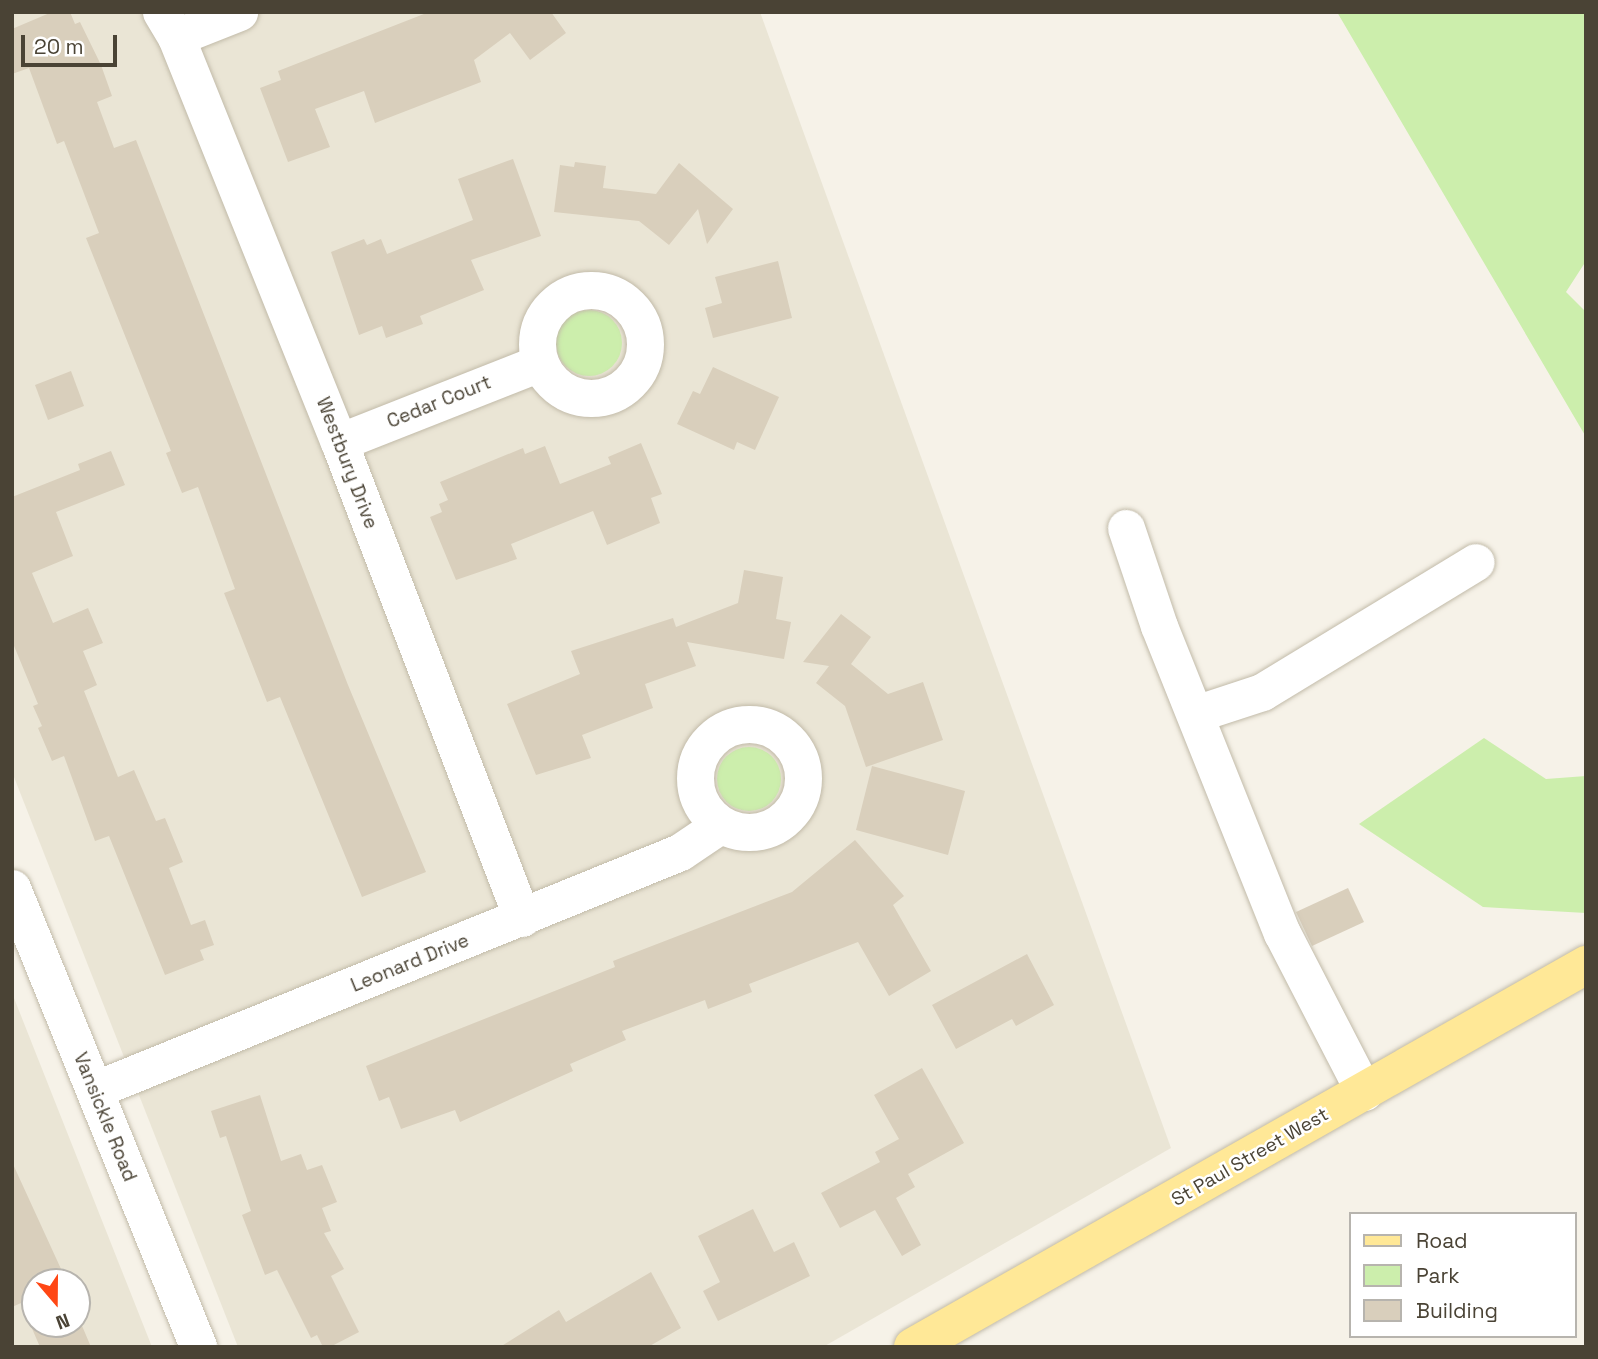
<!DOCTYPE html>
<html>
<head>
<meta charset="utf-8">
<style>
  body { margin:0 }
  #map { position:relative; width:1598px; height:1359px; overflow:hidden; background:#f6f2e8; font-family:"Space Grotesk",sans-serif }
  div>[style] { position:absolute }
  .residential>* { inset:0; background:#eae5d5 }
  .green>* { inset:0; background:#cceeac }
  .round { border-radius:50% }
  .building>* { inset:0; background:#d9cfbc }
  .roads { filter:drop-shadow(0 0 2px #c2bba9) drop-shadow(0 0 2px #c2bba9) }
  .minor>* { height:37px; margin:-18.5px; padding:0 18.5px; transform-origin:18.5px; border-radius:18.5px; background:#fff }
  .minor>.ring { margin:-18.5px; padding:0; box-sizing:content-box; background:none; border:37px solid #fff; border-radius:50% }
  .major>* { height:38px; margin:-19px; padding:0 19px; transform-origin:19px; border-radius:19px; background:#ffe897 }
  span { translate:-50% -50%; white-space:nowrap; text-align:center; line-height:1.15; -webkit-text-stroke:5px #fff; paint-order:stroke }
  .street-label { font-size:19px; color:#4a4335 }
  .frame { position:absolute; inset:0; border:14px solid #4a4335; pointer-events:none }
  .legend { position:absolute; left:1349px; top:1212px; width:228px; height:126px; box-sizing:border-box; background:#fff; border:2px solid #b7b4ae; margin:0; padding:9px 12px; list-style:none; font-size:21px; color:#4a4335 }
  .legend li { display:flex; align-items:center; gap:14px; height:35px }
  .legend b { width:35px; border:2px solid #b7b4ae }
  .north { position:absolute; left:21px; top:1268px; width:70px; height:70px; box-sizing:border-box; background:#fff; border:2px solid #b7b4ae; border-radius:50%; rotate:160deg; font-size:19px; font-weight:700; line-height:28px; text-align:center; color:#4a4335 }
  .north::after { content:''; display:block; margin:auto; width:24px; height:32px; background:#ff4715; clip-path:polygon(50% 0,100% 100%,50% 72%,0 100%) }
  .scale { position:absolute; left:21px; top:35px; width:96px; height:32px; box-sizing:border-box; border:4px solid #4a4335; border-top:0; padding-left:9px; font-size:21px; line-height:24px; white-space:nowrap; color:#4a4335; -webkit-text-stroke:5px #fff; paint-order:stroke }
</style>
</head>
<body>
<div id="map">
  <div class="residential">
    <i style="clip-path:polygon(12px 12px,760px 12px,1171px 1148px,823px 1347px,238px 1347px,12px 772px)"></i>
    <i style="clip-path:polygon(evenodd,12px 993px,152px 1347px,12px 1347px,12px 993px,35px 1282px,77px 1282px,77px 1324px,35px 1324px,35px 1282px)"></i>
  </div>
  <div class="green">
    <i style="clip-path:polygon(1337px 12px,1586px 12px,1586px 261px,1566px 292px,1586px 312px,1586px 437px)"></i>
    <i class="round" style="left:556px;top:310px;width:66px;height:66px"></i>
    <i style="clip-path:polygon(1484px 738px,1546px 779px,1586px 776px,1586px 913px,1483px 907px,1359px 824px)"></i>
    <i class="round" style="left:717px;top:747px;width:64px;height:64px"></i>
  </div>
  <div class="building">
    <i style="clip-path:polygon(52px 12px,70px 12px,75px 24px,80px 22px,101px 65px,112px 96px,97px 102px,114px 148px,136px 140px,348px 685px,426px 872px,362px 897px,280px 697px,267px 702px,224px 593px,235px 589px,198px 487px,182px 493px,166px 453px,171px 451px,86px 238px,99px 233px,64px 141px,57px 144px,29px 68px,12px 74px,12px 29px)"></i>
    <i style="clip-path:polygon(429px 12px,551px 12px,566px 33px,530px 60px,510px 33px,474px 60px,481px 82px,375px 123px,364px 91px,315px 109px,330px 147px,288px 162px,260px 88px,281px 80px,278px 71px)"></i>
    <i style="clip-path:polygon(513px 159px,541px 236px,471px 260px,484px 290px,420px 316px,423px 324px,386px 338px,382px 326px,359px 335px,331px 252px,364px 239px,367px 245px,381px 239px,387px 254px,473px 220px,458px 179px)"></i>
    <i style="clip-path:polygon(575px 162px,606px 166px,603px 188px,656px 194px,679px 163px,733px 209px,707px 244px,698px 209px,669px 245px,639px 221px,554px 212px,560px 165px,574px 167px)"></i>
    <i style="clip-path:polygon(778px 261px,792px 318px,713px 338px,705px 308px,722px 303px,715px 277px)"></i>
    <i style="clip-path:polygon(713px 367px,779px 397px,755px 450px,737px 442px,734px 450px,677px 424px,693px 391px,700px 394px)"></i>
    <i style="clip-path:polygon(71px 371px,84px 406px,48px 420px,35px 385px)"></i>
    <i style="clip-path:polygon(641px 443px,662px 494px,651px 498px,660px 523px,607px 545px,593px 511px,511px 544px,517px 559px,456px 580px,430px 517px,442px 512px,439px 504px,448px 500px,440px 482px,523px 448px,525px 454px,545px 446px,560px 484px,611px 464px,608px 457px)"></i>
    <i style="clip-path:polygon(111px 451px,125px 485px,56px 512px,73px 556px,32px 573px,53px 623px,88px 608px,103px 643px,83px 651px,97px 685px,84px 691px,118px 777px,134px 770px,156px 821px,165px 818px,183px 862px,169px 868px,191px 925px,205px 920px,214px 945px,200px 950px,204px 960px,165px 975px,109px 836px,95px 841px,64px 756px,52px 761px,38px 728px,42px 726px,33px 706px,38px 704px,12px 641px,12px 497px,80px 470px,78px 464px)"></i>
    <i style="clip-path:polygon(744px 570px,783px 577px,776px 619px,791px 622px,784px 659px,687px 642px,696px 666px,645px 684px,653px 708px,582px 735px,591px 758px,536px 775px,507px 704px,580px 674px,571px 651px,673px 618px,676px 627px,738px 603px)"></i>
    <i style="clip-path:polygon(841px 614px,871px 637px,851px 664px,888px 694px,923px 682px,943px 740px,866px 767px,845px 706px,816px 683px,829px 666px,803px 662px)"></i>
    <i style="clip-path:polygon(872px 766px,965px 791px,948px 855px,856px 830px)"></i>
    <i style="clip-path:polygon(855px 840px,904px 896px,893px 905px,931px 971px,889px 996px,858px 942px,749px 984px,752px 992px,708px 1009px,705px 1000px,622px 1031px,626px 1040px,570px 1064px,573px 1071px,460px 1122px,455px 1110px,401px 1129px,389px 1097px,379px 1101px,366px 1066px,615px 967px,613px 961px,792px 892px)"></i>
    <i style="clip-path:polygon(1348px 888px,1364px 922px,1312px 946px,1296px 912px)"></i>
    <i style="clip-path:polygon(1027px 954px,1054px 1005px,1016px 1026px,1012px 1019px,956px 1049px,932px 1005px)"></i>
    <i style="clip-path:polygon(922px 1068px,964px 1143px,908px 1174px,915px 1187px,896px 1198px,921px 1245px,902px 1256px,875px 1210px,840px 1228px,821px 1193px,880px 1162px,875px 1152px,899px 1139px,874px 1095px)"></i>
    <i style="clip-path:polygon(260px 1095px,281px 1161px,301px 1154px,307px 1170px,322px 1165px,337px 1202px,322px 1208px,331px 1231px,324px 1233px,344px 1269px,331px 1276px,359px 1332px,330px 1347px,323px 1347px,317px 1335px,311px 1338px,277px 1270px,265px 1275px,242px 1215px,251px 1211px,226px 1136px,220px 1138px,211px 1111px)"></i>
    <i style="clip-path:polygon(12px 1162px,67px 1282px,35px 1282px,35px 1324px,77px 1324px,77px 1314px,91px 1347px,40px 1347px,21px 1303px,12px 1307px)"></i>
    <i style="clip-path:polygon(753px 1209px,774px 1252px,794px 1242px,810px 1276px,718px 1321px,703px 1291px,720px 1282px,698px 1236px)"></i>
    <i style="clip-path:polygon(651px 1272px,681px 1328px,648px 1347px,500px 1347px,559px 1310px,566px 1322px)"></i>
  </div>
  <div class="roads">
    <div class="minor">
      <i style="left:161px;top:12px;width:29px;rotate:59deg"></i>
      <i style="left:176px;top:37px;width:437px;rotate:68.1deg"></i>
      <i style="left:339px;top:442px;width:510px;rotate:68.97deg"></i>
      <i style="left:176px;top:37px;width:68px;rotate:-21.6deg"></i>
      <i class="ring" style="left:537px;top:290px;width:71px;height:71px"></i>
      <i style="left:339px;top:442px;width:216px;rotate:-21.5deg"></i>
      <i style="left:1126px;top:528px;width:103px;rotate:71.4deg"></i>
      <i style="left:1159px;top:626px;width:331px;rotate:68.2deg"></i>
      <i style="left:1282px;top:933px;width:179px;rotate:62.7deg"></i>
      <i style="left:1195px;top:714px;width:71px;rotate:-18.2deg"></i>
      <i style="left:1262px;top:692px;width:250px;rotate:-31.3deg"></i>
      <i class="ring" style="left:695px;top:724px;width:71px;height:71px"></i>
      <i style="left:12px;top:888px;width:495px;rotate:67.9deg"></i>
      <i style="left:94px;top:1090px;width:632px;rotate:-22.1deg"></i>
      <i style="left:680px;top:852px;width:48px;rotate:-34deg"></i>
    </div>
    <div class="major">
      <i style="left:913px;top:1347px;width:774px;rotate:-29.58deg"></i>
    </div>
  </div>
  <div class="street-label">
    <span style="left:439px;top:402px;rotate:-22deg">Cedar Court</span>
    <span style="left:347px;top:463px;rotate:69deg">Westbury Drive</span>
    <span style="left:410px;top:963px;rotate:-22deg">Leonard Drive</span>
    <span style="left:105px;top:1117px;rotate:68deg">Vansickle Road</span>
    <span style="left:1250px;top:1157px;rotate:-30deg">St Paul Street West</span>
  </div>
  <div class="frame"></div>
  <ul class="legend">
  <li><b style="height:9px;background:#ffe897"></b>Road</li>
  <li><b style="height:19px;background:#cceeac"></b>Park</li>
  <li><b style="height:19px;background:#d9cfbc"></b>Building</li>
  </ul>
  <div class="north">N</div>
  <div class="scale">20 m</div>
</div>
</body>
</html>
